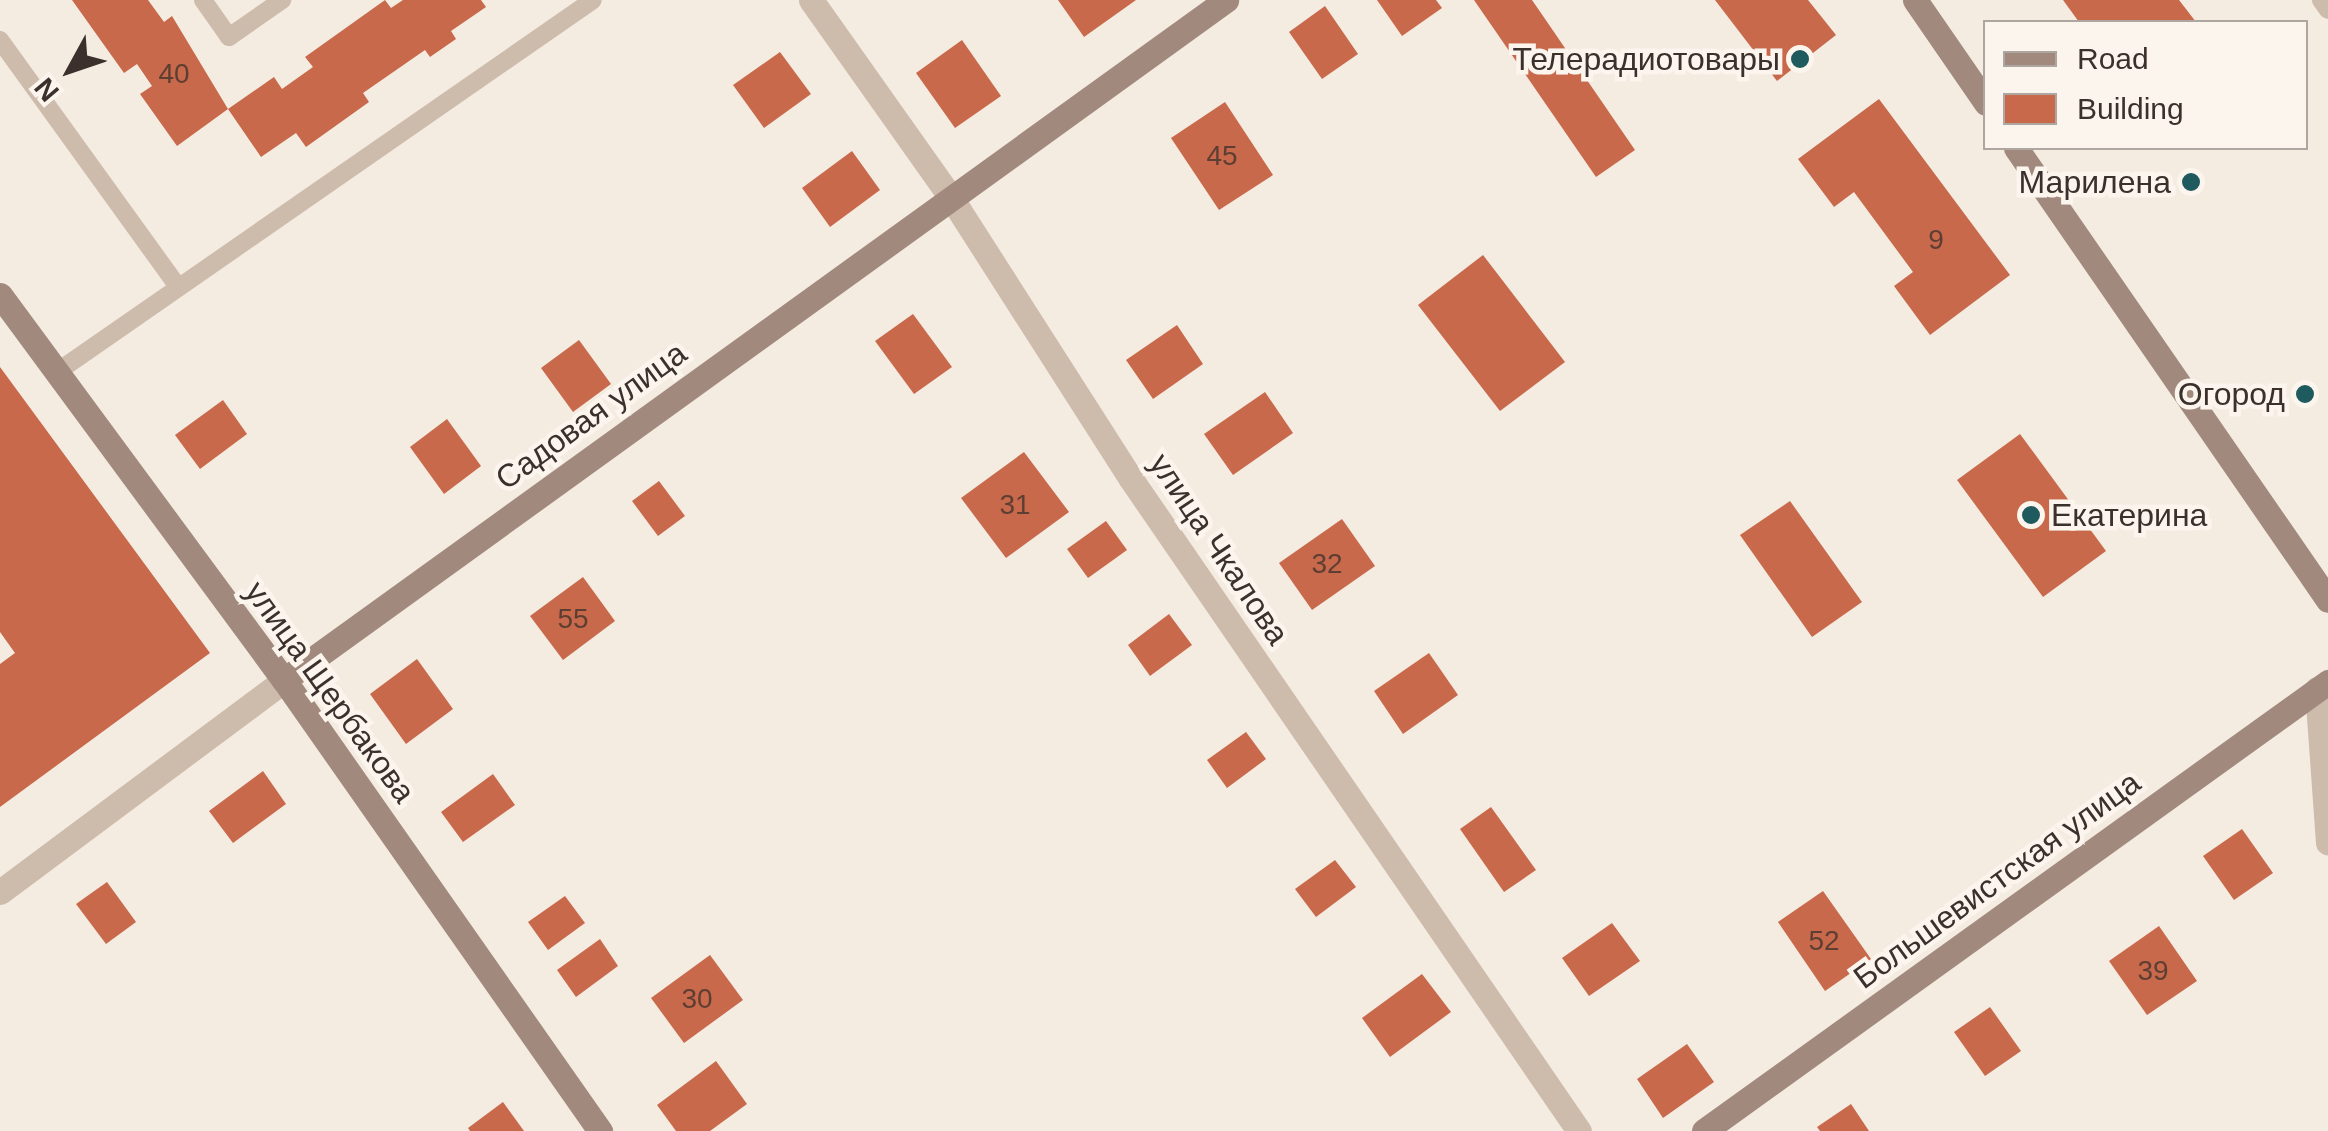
<!DOCTYPE html>
<html>
<head>
<meta charset="utf-8">
<style>
  body { margin:0 }
  #map { position:relative; width:2328px; height:1131px; overflow:hidden; background:#f4ebe1; font-family:Arial,sans-serif }
  div>[style] { position:absolute }
  .building>* { inset:0; background:#c8694b }
  .lane>* { height:18px; margin:-9px; padding:0 9px; transform-origin:9px; border-radius:9px; background:#cdbbac }
  .street>* { height:25px; margin:-12.5px; padding:0 12.5px; transform-origin:12.5px; border-radius:12.5px; background:#cdbbac }
  .secondary>* { height:25px; margin:-12.5px; padding:0 12.5px; transform-origin:12.5px; border-radius:12.5px; background:#a18a7d }
  .dots>* { width:28px; height:28px; translate:-50% -50%; box-sizing:border-box; border:5px solid #fbf5ee; border-radius:50% }
  span { translate:-50% -50%; white-space:nowrap; text-align:center; line-height:1.15; -webkit-text-stroke:9px #fbf5ee; paint-order:stroke }
  .number-label { font-size:28px; color:#5e3e33 }
  .number-label span { -webkit-text-stroke-width:0 }
  .poi-label { font-size:32px; color:#3b302b }
  .right { translate:-100% -50%; text-align:right }
  .left { translate:0 -50%; text-align:left }
  .street-label { font-size:32px; color:#3b302b }
  .legend { position:absolute; left:1983px; top:20px; width:325px; height:130px; box-sizing:border-box; background:#fbf5ee; border:2px solid #aea6a0; margin:0; padding:12px 18px; list-style:none; font-size:30px; color:#3b302b }
  .legend li { display:flex; align-items:center; gap:20px; height:50px }
  .legend b { width:50px; border:2px solid #aea6a0 }
  .north { position:absolute; left:20px; top:20px; width:100px; height:100px; -webkit-text-stroke:8px #fbf5ee; paint-order:stroke; rotate:230deg; font-size:28px; font-weight:700; line-height:40px; text-align:center; color:#3b302b }
  .north::after { content:''; display:block; margin:auto; width:35px; height:45px; background:#3b302b; clip-path:polygon(50% 0,100% 100%,50% 72%,0 100%) }
</style>
</head>
<body>
<div id="map">
  <div class="building">
    <i style="clip-path:polygon(72px 0,148px 0,164px 22px,172px 16px,228px 109px,177px 146px,140px 94px,152px 86px,137px 64px,124px 73px)"></i>
    <i style="clip-path:polygon(385px 0,391px 8px,403px 0,481px 0,486px 7px,451px 31px,456px 39px,430px 57px,425px 50px,363px 93px,369px 102px,306px 147px,296px 133px,261px 157px,228px 109px,274px 77px,282px 89px,313px 67px,305px 57px)"></i>
    <i style="clip-path:polygon(1058px 0,1136px 0,1084px 37px)"></i>
    <i style="clip-path:polygon(1377px 0,1436px 0,1442px 8px,1402px 36px)"></i>
    <i style="clip-path:polygon(1474px 0,1532px 0,1635px 150px,1596px 177px)"></i>
    <i style="clip-path:polygon(1715px 0,1808px 0,1836px 35px,1777px 81px)"></i>
    <i style="clip-path:polygon(2063px 0,2179px 0,2196px 22px,2079px 22px)"></i>
    <i style="clip-path:polygon(1325px 6px,1358px 54px,1322px 79px,1289px 32px)"></i>
    <i style="clip-path:polygon(962px 40px,1001px 96px,955px 128px,916px 73px)"></i>
    <i style="clip-path:polygon(780px 52px,811px 94px,764px 128px,733px 85px)"></i>
    <i style="clip-path:polygon(1879px 99px,2010px 275px,1930px 335px,1894px 286px,1913px 272px,1854px 192px,1834px 207px,1798px 159px)"></i>
    <i style="clip-path:polygon(1225px 102px,1273px 175px,1219px 210px,1171px 138px)"></i>
    <i style="clip-path:polygon(852px 151px,880px 190px,830px 227px,802px 188px)"></i>
    <i style="clip-path:polygon(1483px 255px,1565px 362px,1500px 411px,1418px 305px)"></i>
    <i style="clip-path:polygon(913px 314px,952px 367px,914px 394px,875px 341px)"></i>
    <i style="clip-path:polygon(1177px 325px,1203px 364px,1153px 399px,1126px 360px)"></i>
    <i style="clip-path:polygon(579px 340px,611px 384px,573px 412px,541px 368px)"></i>
    <i style="clip-path:polygon(0 367px,210px 653px,0 807px,0 664px,15px 653px,0 632px)"></i>
    <i style="clip-path:polygon(1265px 392px,1293px 433px,1233px 475px,1204px 434px)"></i>
    <i style="clip-path:polygon(223px 400px,247px 434px,200px 469px,175px 435px)"></i>
    <i style="clip-path:polygon(447px 419px,481px 466px,444px 494px,410px 447px)"></i>
    <i style="clip-path:polygon(2020px 434px,2106px 551px,2043px 597px,1957px 480px)"></i>
    <i style="clip-path:polygon(1024px 452px,1069px 512px,1006px 558px,961px 498px)"></i>
    <i style="clip-path:polygon(659px 481px,685px 516px,658px 536px,632px 501px)"></i>
    <i style="clip-path:polygon(1790px 501px,1862px 602px,1812px 637px,1740px 535px)"></i>
    <i style="clip-path:polygon(1342px 519px,1375px 566px,1312px 610px,1279px 563px)"></i>
    <i style="clip-path:polygon(1106px 521px,1127px 550px,1088px 578px,1067px 549px)"></i>
    <i style="clip-path:polygon(583px 577px,615px 621px,563px 660px,530px 616px)"></i>
    <i style="clip-path:polygon(1169px 614px,1192px 645px,1150px 676px,1128px 645px)"></i>
    <i style="clip-path:polygon(1429px 653px,1458px 695px,1403px 734px,1374px 691px)"></i>
    <i style="clip-path:polygon(417px 659px,453px 709px,406px 744px,370px 694px)"></i>
    <i style="clip-path:polygon(1246px 732px,1266px 759px,1227px 788px,1207px 760px)"></i>
    <i style="clip-path:polygon(263px 771px,286px 804px,233px 843px,209px 811px)"></i>
    <i style="clip-path:polygon(493px 774px,515px 805px,463px 842px,441px 812px)"></i>
    <i style="clip-path:polygon(1491px 807px,1536px 870px,1504px 892px,1460px 829px)"></i>
    <i style="clip-path:polygon(2242px 829px,2273px 873px,2234px 900px,2203px 856px)"></i>
    <i style="clip-path:polygon(1335px 860px,1356px 887px,1316px 917px,1295px 889px)"></i>
    <i style="clip-path:polygon(107px 882px,136px 922px,106px 944px,76px 904px)"></i>
    <i style="clip-path:polygon(1823px 891px,1871px 959px,1825px 991px,1778px 922px)"></i>
    <i style="clip-path:polygon(565px 896px,585px 923px,548px 950px,528px 922px)"></i>
    <i style="clip-path:polygon(1612px 923px,1640px 961px,1589px 996px,1562px 958px)"></i>
    <i style="clip-path:polygon(2159px 926px,2197px 981px,2147px 1015px,2109px 961px)"></i>
    <i style="clip-path:polygon(600px 939px,618px 966px,576px 997px,557px 970px)"></i>
    <i style="clip-path:polygon(710px 955px,743px 1000px,684px 1043px,651px 998px)"></i>
    <i style="clip-path:polygon(1422px 974px,1451px 1012px,1390px 1057px,1362px 1018px)"></i>
    <i style="clip-path:polygon(1990px 1007px,2021px 1051px,1985px 1076px,1954px 1032px)"></i>
    <i style="clip-path:polygon(1687px 1044px,1714px 1082px,1663px 1118px,1637px 1079px)"></i>
    <i style="clip-path:polygon(716px 1061px,747px 1104px,710px 1131px,676px 1131px,657px 1105px)"></i>
    <i style="clip-path:polygon(503px 1102px,524px 1131px,470px 1131px,468px 1128px)"></i>
    <i style="clip-path:polygon(1851px 1104px,1869px 1131px,1820px 1131px,1817px 1127px)"></i>
  </div>
  <div class="lane">
    <i style="left:203px;top:0;width:45px;rotate:54.9deg"></i>
    <i style="left:229px;top:37px;width:65px;rotate:-34.9deg"></i>
    <i style="left:2321px;top:0;width:12px;rotate:55deg"></i>
    <i style="left:0;top:40px;width:304px;rotate:54.2deg"></i>
    <i style="left:57px;top:372px;width:652px;rotate:-34.76deg"></i>
  </div>
  <div class="street">
    <i style="left:811px;top:0;width:240px;rotate:54.7deg"></i>
    <i style="left:950px;top:196px;width:336px;rotate:57.4deg"></i>
    <i style="left:1131px;top:479px;width:791px;rotate:55.51deg"></i>
    <i style="left:2317px;top:689px;width:154px;rotate:85.9deg"></i>
    <i style="left:0;top:892px;width:354px;rotate:-36.7deg"></i>
  </div>
  <div class="secondary">
    <i style="left:1915px;top:0;width:125px;rotate:55.4deg"></i>
    <i style="left:2016px;top:148px;width:549px;rotate:55.38deg"></i>
    <i style="left:0;top:295px;width:478px;rotate:53.6deg"></i>
    <i style="left:284px;top:680px;width:551px;rotate:54.98deg"></i>
    <i style="left:284px;top:680px;width:1162px;rotate:-35.82deg"></i>
    <i style="left:1704px;top:1131px;width:769px;rotate:-35.74deg"></i>
  </div>
  <div class="dots">
    <i style="left:1800px;top:59px;background:#1f5a5e"></i>
    <i style="left:2191px;top:182px;background:#1f5a5e"></i>
    <i style="left:2305px;top:394px;background:#1f5a5e"></i>
    <i style="left:2031px;top:515px;background:#1f5a5e"></i>
  </div>
  <div class="number-label">
    <span style="left:174px;top:74px">40</span>
    <span style="left:1222px;top:156px">45</span>
    <span style="left:1936px;top:240px">9</span>
    <span style="left:1015px;top:505px">31</span>
    <span style="left:1327px;top:564px">32</span>
    <span style="left:573px;top:619px">55</span>
    <span style="left:1824px;top:941px">52</span>
    <span style="left:2153px;top:971px">39</span>
    <span style="left:697px;top:999px">30</span>
  </div>
  <div class="poi-label">
    <span class="right" style="left:1780px;top:59px">Телерадиотовары</span>
    <span class="right" style="left:2171px;top:182px">Марилена</span>
    <span class="right" style="left:2285px;top:394px">Огород</span>
    <span class="left" style="left:2051px;top:515px">Екатерина</span>
  </div>
  <div class="street-label">
    <span style="left:591px;top:416px;rotate:-36deg">Садовая улица</span>
    <span style="left:1219px;top:549px;rotate:56deg">улица Чкалова</span>
    <span style="left:330px;top:692px;rotate:54deg">улица Щербакова</span>
    <span style="left:1997px;top:880px;rotate:-36deg">Большевистская улица</span>
  </div>
  <ul class="legend">
  <li><b style="height:12px;background:#a18a7d"></b>Road</li>
  <li><b style="height:28px;background:#c8694b"></b>Building</li>
  </ul>
  <div class="north">N</div>
</div>
</body>
</html>
